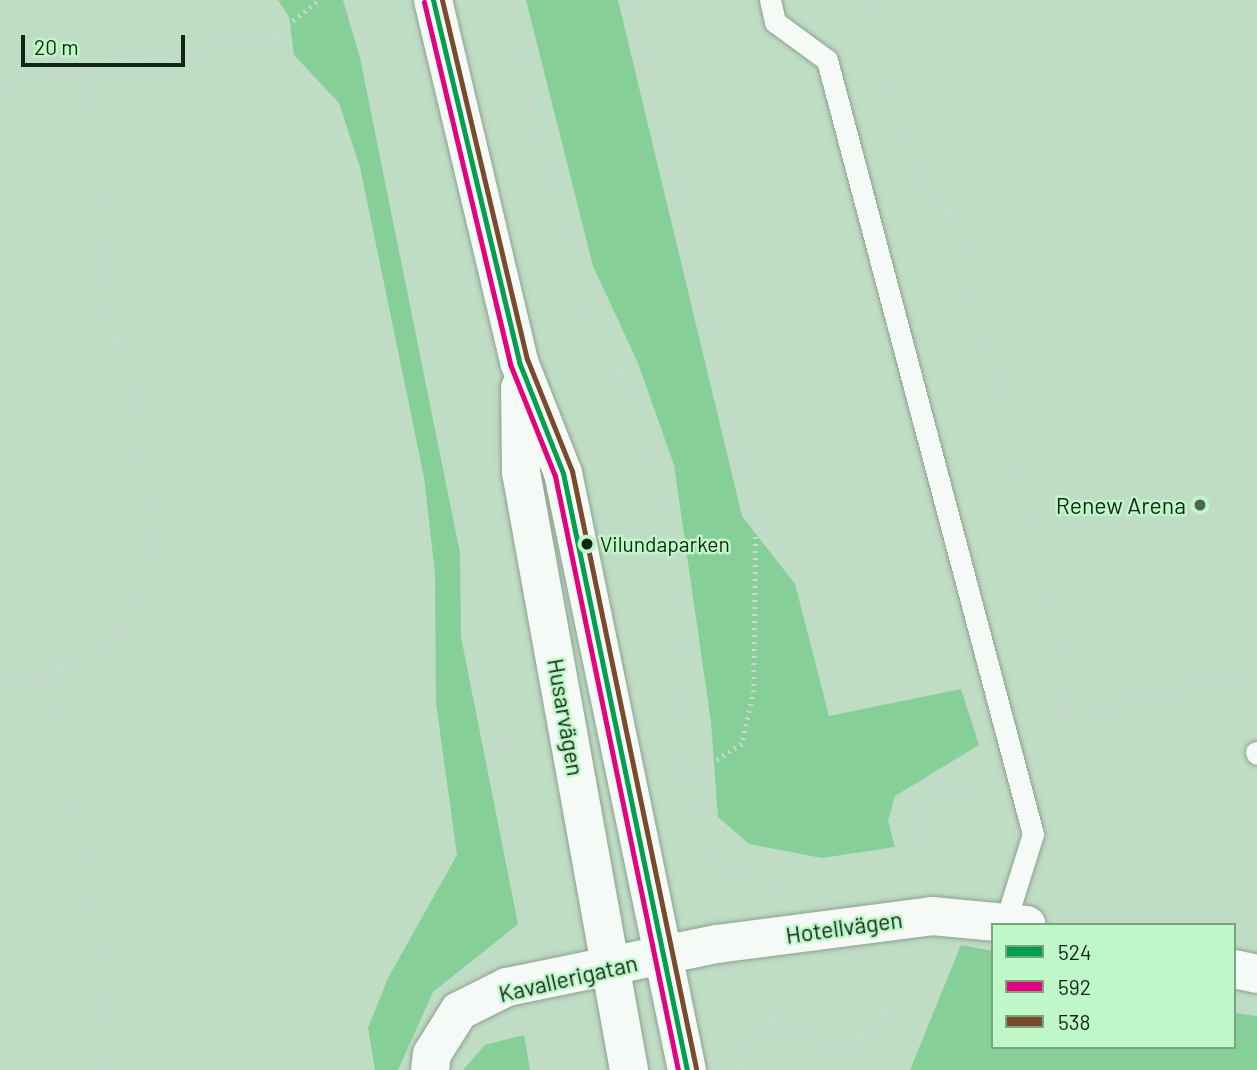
<!DOCTYPE html>
<html>
<head>
<meta charset="utf-8">
<style>
  body { margin:0 }
  #map { position:relative; width:1257px; height:1070px; overflow:hidden; background:#bfdcc4; font-family:Barlow,sans-serif }
  div>[style] { position:absolute }
  .green>* { inset:0; background:#86cf98 }
  .path>* { height:4.5px; margin-top:-2.25px; transform-origin:0; background:repeating-linear-gradient(90deg,#cdd7cf 0 2px,transparent 0 7px) }
  .roads { filter:drop-shadow(0 0 2px #8ba290) drop-shadow(0 0 2px #8ba290) }
  .service>* { height:21px; margin:-10.5px; padding:0 10.5px; transform-origin:10.5px; border-radius:10.5px; background:#f5faf6 }
  .minor>* { height:38px; margin:-19px; padding:0 19px; transform-origin:19px; border-radius:19px; background:#f5faf6 }
  .tertiary>* { height:38px; margin:-19px; padding:0 19px; transform-origin:19px; border-radius:19px; background:#f5faf6 }
  .bus-1>* { height:5px; margin:-2.5px; padding:0 2.5px; transform-origin:2.5px; border-radius:2.5px; background:#01a04e }
  .bus-2>* { height:5px; margin:-2.5px; padding:0 2.5px; transform-origin:2.5px; border-radius:2.5px; background:#e5007d }
  .bus-3>* { height:5px; margin:-2.5px; padding:0 2.5px; transform-origin:2.5px; border-radius:2.5px; background:#7a4b2a }
  .dots>* { width:19px; height:19px; translate:-50% -50%; box-sizing:border-box; border:4px solid #bff7c9; border-radius:50% }
  span { translate:-50% -50%; white-space:nowrap; text-align:center; line-height:1.15; -webkit-text-stroke:5px #bff7c9; paint-order:stroke }
  .bus-label { font-size:21px; color:#112716 }
  .left { translate:0 -50%; text-align:left }
  .poi-label { font-size:23px; color:#112716 }
  .right { translate:-100% -50%; text-align:right }
  .street-label { font-size:23px; color:#112716 }
  .legend { position:absolute; left:991px; top:923px; width:245px; height:126px; box-sizing:border-box; background:#bff7c9; border:2px solid #79a481; margin:0; padding:9px 12px; list-style:none; font-size:21px; color:#112716 }
  .legend li { display:flex; align-items:center; gap:14px; height:35px }
  .legend b { width:35px; border:2px solid #79a481 }
  .scale { position:absolute; left:21px; top:35px; width:164px; height:32px; box-sizing:border-box; border:4px solid #112716; border-top:0; padding-left:9px; font-size:21px; line-height:24px; white-space:nowrap; color:#112716; -webkit-text-stroke:5px #bff7c9; paint-order:stroke }
</style>
</head>
<body>
<div id="map">
  <div class="green">
    <i style="clip-path:polygon(278px 0,343px 0,360px 58px,460px 553px,461px 637px,518px 924px,433px 992px,398px 1070px,375px 1070px,368px 1028px,388px 978px,457px 855px,436px 703px,435px 573px,424px 477px,360px 167px,339px 103px,294px 55px,289px 17px)"></i>
    <i style="clip-path:polygon(526px 0,618px 0,742px 516px,795px 584px,829px 716px,961px 689px,979px 745px,895px 796px,888px 821px,895px 847px,822px 858px,749px 844px,718px 817px,711px 722px,674px 465px,638px 363px,593px 266px)"></i>
    <i style="clip-path:polygon(961px 945px,993px 951px,993px 1047px,1234px 1047px,1234px 1013px,1257px 1016px,1257px 1070px,910px 1070px)"></i>
    <i style="clip-path:polygon(524px 1035px,530px 1070px,463px 1070px,485px 1045px)"></i>
  </div>
  <div class="path">
    <i style="left:511px;top:0;width:103px;rotate:78.8deg"></i>
    <i style="left:531px;top:101px;width:212px;rotate:75.2deg"></i>
    <i style="left:585px;top:306px;width:87px;rotate:62.5deg"></i>
    <i style="left:625px;top:383px;width:76px;rotate:69.9deg"></i>
    <i style="left:651px;top:454px;width:189px;rotate:80.2deg"></i>
    <i style="left:683px;top:640px;width:140px;rotate:89.2deg"></i>
    <i style="left:631px;top:0;width:538px;rotate:76.56deg"></i>
    <i style="left:756px;top:523px;width:167px;rotate:90.7deg"></i>
    <i style="left:754px;top:690px;width:55px;rotate:102.5deg"></i>
    <i style="left:742px;top:744px;width:67px;rotate:147.7deg"></i>
    <i style="left:685px;top:780px;width:79px;rotate:76.8deg"></i>
    <i style="left:703px;top:857px;width:79px;rotate:21.7deg"></i>
    <i style="left:869px;top:0;width:169px;rotate:75.6deg"></i>
    <i style="left:911px;top:164px;width:71px;rotate:51.8deg"></i>
    <i style="left:955px;top:220px;width:468px;rotate:75.8deg"></i>
    <i style="left:1070px;top:674px;width:83px;rotate:101.2deg"></i>
    <i style="left:86px;top:67px;width:140px;rotate:82.2deg"></i>
    <i style="left:105px;top:206px;width:38px;rotate:102deg"></i>
    <i style="left:97px;top:243px;width:94px;rotate:80.2deg"></i>
    <i style="left:113px;top:336px;width:39px;rotate:64deg"></i>
    <i style="left:130px;top:371px;width:160px;rotate:81.7deg"></i>
    <i style="left:153px;top:529px;width:45px;rotate:100.3deg"></i>
    <i style="left:145px;top:573px;width:60px;rotate:110.6deg"></i>
    <i style="left:124px;top:629px;width:89px;rotate:148.3deg"></i>
    <i style="left:48px;top:676px;width:295px;rotate:78.5deg"></i>
    <i style="left:107px;top:965px;width:105px;rotate:92.7deg"></i>
    <i style="left:0;top:82px;width:275px;rotate:-9.2deg"></i>
    <i style="left:271px;top:38px;width:61px;rotate:-38.4deg"></i>
    <i style="left:0;top:679px;width:48px;rotate:-3.6deg"></i>
    <i style="left:1063px;top:716px;width:200px;rotate:-13.6deg"></i>
    <i style="left:503px;top:751px;width:30px;rotate:-62deg"></i>
    <i style="left:924px;top:867px;width:45px;rotate:-101.6deg"></i>
    <i style="left:915px;top:823px;width:23px;rotate:-77deg"></i>
    <i style="left:920px;top:801px;width:60px;rotate:-18.4deg"></i>
    <i style="left:735px;top:1049px;width:46px;rotate:-36.1deg"></i>
    <i style="left:772px;top:1022px;width:81px;rotate:20.9deg"></i>
    <i style="left:848px;top:1051px;width:21px;rotate:62deg"></i>
    <i style="left:848px;top:1051px;width:113px;rotate:-48.2deg"></i>
    <i style="left:737px;top:1057px;width:13px;rotate:77deg"></i>
  </div>
  <div class="roads">
    <div class="service">
      <i style="left:770px;top:0;width:23px;rotate:77deg"></i>
      <i style="left:775px;top:22px;width:64px;rotate:36.2deg"></i>
      <i style="left:827px;top:60px;width:801px;rotate:75.1deg"></i>
      <i style="left:1033px;top:834px;width:90px;rotate:107.4deg"></i>
      <i style="left:1256px;top:752px;width:2px;rotate:63deg"></i>
    </div>
    <div class="minor">
      <i style="left:1234px;top:969px;width:24px;rotate:12deg"></i>
      <i style="left:430px;top:1070px;width:16px;rotate:-83deg"></i>
      <i style="left:432px;top:1054px;width:51px;rotate:-57.9deg"></i>
      <i style="left:459px;top:1011px;width:54px;rotate:-26.6deg"></i>
      <i style="left:507px;top:987px;width:214px;rotate:-11.6deg"></i>
      <i style="left:717px;top:944px;width:217px;rotate:-7.4deg"></i>
      <i style="left:932px;top:916px;width:95px;rotate:5.4deg"></i>
    </div>
    <div class="tertiary">
      <i style="left:433px;top:0;width:372px;rotate:76.6deg"></i>
      <i style="left:519px;top:362px;width:119px;rotate:68.4deg"></i>
      <i style="left:563px;top:473px;width:610px;rotate:78.27deg"></i>
      <i style="left:520px;top:388px;width:84px;rotate:89.3deg"></i>
      <i style="left:521px;top:472px;width:608px;rotate:79.76deg"></i>
    </div>
  </div>
  <div class="bus-1">
    <i style="left:433px;top:0;width:372px;rotate:76.6deg"></i>
    <i style="left:519px;top:362px;width:119px;rotate:68.4deg"></i>
    <i style="left:563px;top:473px;width:610px;rotate:78.27deg"></i>
  </div>
  <div class="bus-2">
    <i style="left:424px;top:2px;width:372px;rotate:76.6deg"></i>
    <i style="left:510px;top:364px;width:121px;rotate:68.1deg"></i>
    <i style="left:555px;top:476px;width:607px;rotate:78.3deg"></i>
  </div>
  <div class="bus-3">
    <i style="left:442px;top:0;width:369px;rotate:76.7deg"></i>
    <i style="left:527px;top:359px;width:121px;rotate:68.1deg"></i>
    <i style="left:572px;top:471px;width:610px;rotate:78.27deg"></i>
  </div>
  <div class="dots">
    <i style="left:1200px;top:505px;background:#4e6653"></i>
    <i style="left:587px;top:544px;background:#112716"></i>
  </div>
  <div class="bus-label">
    <span class="left" style="left:600px;top:544px">Vilundaparken</span>
  </div>
  <div class="poi-label">
    <span class="right" style="left:1186px;top:505px">Renew Arena</span>
  </div>
  <div class="street-label">
    <span style="left:566px;top:717px;rotate:80deg">Husarvägen</span>
    <span style="left:844px;top:927px;rotate:-8deg">Hotellvägen</span>
    <span style="left:568px;top:978px;rotate:-13deg">Kavallerigatan</span>
  </div>
  <ul class="legend">
  <li><b style="height:9px;background:#01a04e"></b>524</li>
  <li><b style="height:9px;background:#e5007d"></b>592</li>
  <li><b style="height:9px;background:#7a4b2a"></b>538</li>
  </ul>
  <div class="scale">20 m</div>
</div>
</body>
</html>
